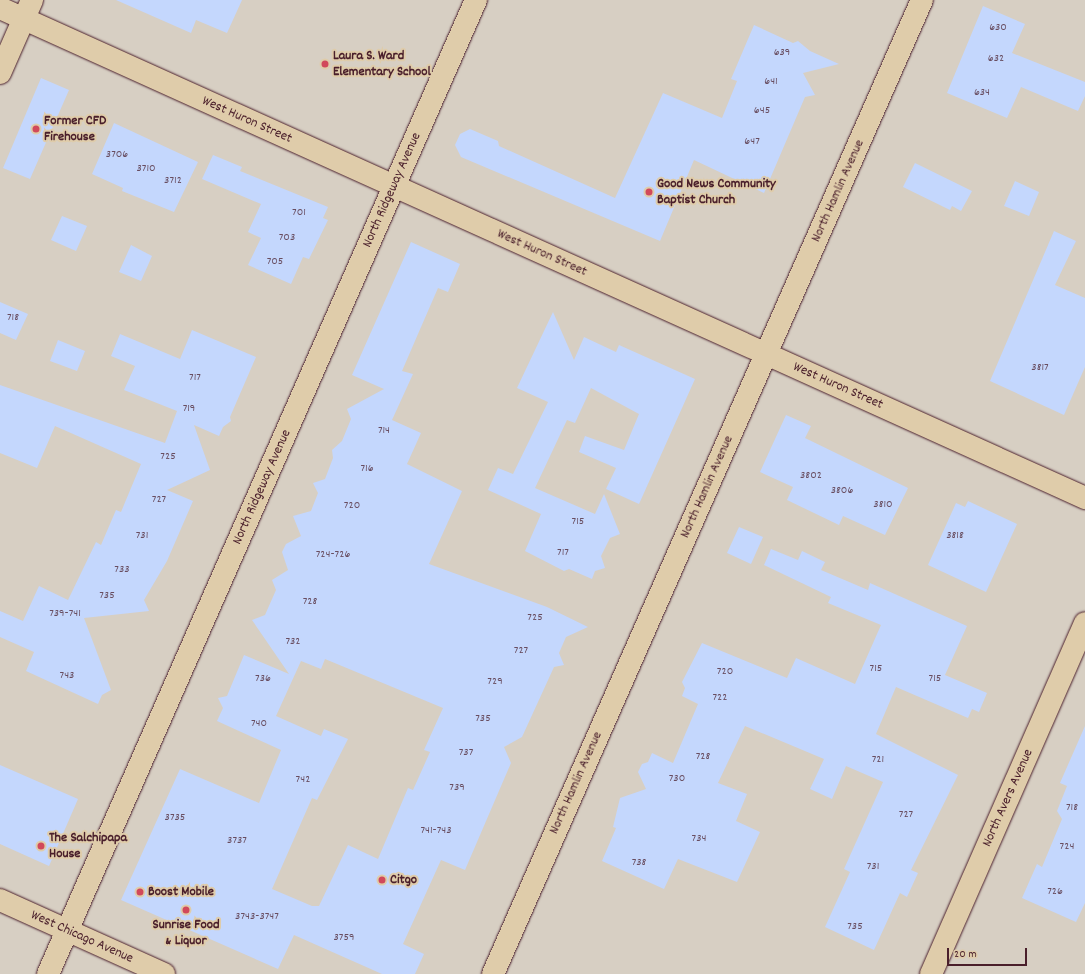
<!DOCTYPE html>
<html>
<head>
<meta charset="utf-8">
<style>
  body { margin:0 }
  #map { position:relative; width:1085px; height:974px; overflow:hidden; background:#d7cfc3; font-family:Dekko,sans-serif }
  div>[style] { position:absolute }
  .building>* { inset:0; background:#c4d7fd }
  .roads { filter:drop-shadow(0 0 1px #4a1f2b) drop-shadow(0 0 1px #4a1f2b) }
  .street>* { height:22px; margin:-11px; padding:0 11px; transform-origin:11px; border-radius:11px; background:#dfccaa }
  .secondary>* { height:22px; margin:-11px; padding:0 11px; transform-origin:11px; border-radius:11px; background:#dfccaa }
  .dots>* { width:11px; height:11px; translate:-50% -50%; box-sizing:border-box; border:2px solid #dfccaa; border-radius:50% }
  span { translate:-50% -50%; white-space:nowrap; text-align:center; line-height:1.15; -webkit-text-stroke:4px #dfccaa; paint-order:stroke }
  .number-label { font-size:12px; color:#684d60 }
  .number-label span { -webkit-text-stroke-width:0 }
  .poi-label { font-size:14px; color:#4a1f2b; font-weight:700 }
  .left { translate:0 -50%; text-align:left }
  .street-label { font-size:14px; color:#4a1f2b }
  .scale { position:absolute; left:947px; top:948px; width:80px; height:18px; box-sizing:border-box; border:2px solid #4a1f2b; border-top:0; padding-left:5px; font-size:12px; line-height:14px; white-space:nowrap; color:#4a1f2b; -webkit-text-stroke:3px #dfccaa; paint-order:stroke }
</style>
</head>
<body>
<div id="map">
  <div class="building">
    <i style="clip-path:polygon(116px 0,242px 0,227px 33px,196px 20px,191px 33px)"></i>
    <i style="clip-path:polygon(983px 6px,1025px 24px,1012px 53px,1085px 82px,1085px 96px,1078px 111px,1021px 87px,1007px 118px,947px 93px)"></i>
    <i style="clip-path:polygon(754px 25px,793px 43px,798px 41px,810px 51px,839px 64px,803px 73px,815px 95px,805px 97px,764px 193px,694px 160px,660px 241px,461px 157px,455px 145px,460px 134px,470px 129px,498px 141px,499px 146px,615px 198px,663px 93px,722px 118px,737px 81px,731px 79px)"></i>
    <i style="clip-path:polygon(41px 78px,69px 90px,30px 179px,3px 168px)"></i>
    <i style="clip-path:polygon(114px 123px,198px 162px,174px 212px,122px 191px,123px 188px,92px 174px)"></i>
    <i style="clip-path:polygon(213px 155px,242px 167px,240px 171px,328px 207px,323px 218px,328px 220px,309px 259px,303px 257px,291px 284px,248px 265px,261px 238px,248px 232px,261px 204px,202px 179px)"></i>
    <i style="clip-path:polygon(915px 163px,972px 191px,961px 211px,952px 206px,950px 210px,903px 187px)"></i>
    <i style="clip-path:polygon(1015px 181px,1039px 192px,1029px 216px,1004px 206px)"></i>
    <i style="clip-path:polygon(62px 216px,87px 226px,76px 251px,51px 240px)"></i>
    <i style="clip-path:polygon(1054px 231px,1076px 241px,1055px 285px,1085px 298px,1085px 367px,1064px 415px,990px 381px)"></i>
    <i style="clip-path:polygon(evenodd,411px 242px,460px 264px,448px 292px,438px 288px,418px 334px,402px 371px,413px 374px,392px 420px,421px 433px,407px 464px,462px 491px,429px 564px,547px 607px,588px 627px,566px 637px,559px 653px,564px 665px,554px 667px,522px 737px,504px 747px,511px 763px,465px 870px,441px 860px,403px 944px,424px 954px,415px 974px,382px 974px,294px 935px,278px 969px,121px 900px,180px 769px,259px 803px,281px 750px,217px 721px,223px 708px,218px 698px,227px 696px,244px 655px,289px 674px,252px 620px,265px 615px,276px 590px,272px 580px,288px 570px,282px 552px,286px 544px,301px 536px,293px 516px,311px 511px,318px 493px,313px 483px,325px 479px,333px 458px,332px 450px,342px 441px,351px 419px,347px 409px,384px 389px,352px 375px,411px 242px,325px 659px,443px 708px,424px 750px,430px 752px,413px 790px,408px 788px,378px 859px,348px 845px,319px 906px,312px 906px,272px 889px,312px 798px,317px 800px,348px 739px,324px 729px,321px 736px,276px 716px,301px 661px,321px 669px,325px 659px)"></i>
    <i style="clip-path:polygon(131px 245px,152px 256px,141px 281px,119px 272px)"></i>
    <i style="clip-path:polygon(0 302px,28px 314px,16px 340px,0 333px)"></i>
    <i style="clip-path:polygon(553px 312px,574px 360px,584px 337px,616px 352px,619px 345px,695px 379px,639px 504px,606px 489px,616px 468px,579px 452px,585px 436px,624px 450px,639px 414px,591px 388px,575px 423px,567px 420px,535px 488px,595px 514px,604px 494px,620px 534px,610px 538px,601px 556px,605px 568px,595px 571px,592px 579px,569px 569px,564px 571px,525px 551px,541px 514px,488px 490px,498px 468px,513px 474px,548px 402px,517px 388px)"></i>
    <i style="clip-path:polygon(192px 330px,256px 357px,230px 417px,231px 421px,223px 427px,219px 436px,194px 425px,210px 470px,167px 490px,193px 501px,167px 561px,144px 600px,149px 611px,84px 618px,111px 690px,102px 695px,98px 704px,26px 671px,34px 652px,0 637px,0 611px,23px 621px,39px 586px,68px 600px,96px 542px,101px 545px,116px 510px,121px 512px,141px 464px,55px 426px,37px 468px,0 453px,0 385px,165px 443px,177px 411px,124px 390px,135px 366px,111px 356px,120px 334px,180px 359px)"></i>
    <i style="clip-path:polygon(58px 340px,85px 351px,77px 371px,50px 361px)"></i>
    <i style="clip-path:polygon(786px 415px,811px 426px,805px 438px,908px 488px,885px 535px,843px 516px,839px 525px,787px 500px,793px 487px,760px 472px)"></i>
    <i style="clip-path:polygon(968px 501px,1017px 524px,986px 592px,928px 565px,956px 503px,965px 507px)"></i>
    <i style="clip-path:polygon(739px 527px,763px 537px,751px 564px,727px 553px)"></i>
    <i style="clip-path:polygon(771px 549px,798px 560px,802px 551px,825px 562px,821px 570px,868px 590px,870px 583px,967px 626px,945px 675px,987px 693px,979px 712px,972px 709px,968px 718px,896px 687px,876px 734px,958px 775px,911px 870px,918px 873px,907px 897px,900px 893px,874px 950px,825px 927px,850px 872px,844px 869px,883px 782px,846px 766px,832px 799px,810px 789px,824px 759px,745px 726px,718px 783px,747px 794px,736px 821px,760px 832px,737px 882px,678px 859px,664px 889px,602px 861px,616px 828px,613px 827px,620px 798px,646px 789px,638px 772px,642px 764px,648px 762px,652px 753px,673px 763px,698px 704px,682px 696px,685px 688px,682px 682px,702px 643px,787px 678px,796px 658px,855px 684px,881px 625px,828px 603px,831px 597px,764px 565px)"></i>
    <i style="clip-path:polygon(1085px 726px,1085px 903px,1076px 922px,1022px 898px,1037px 864px,1042px 867px,1062px 819px,1057px 811px,1067px 786px,1060px 783px)"></i>
    <i style="clip-path:polygon(0 765px,78px 799px,49px 866px,0 844px)"></i>
  </div>
  <div class="roads">
    <div class="street">
      <i style="left:0;top:8px;width:1191px;rotate:24.3deg"></i>
      <i style="left:0;top:73px;width:80px;rotate:-66.3deg"></i>
      <i style="left:48px;top:974px;width:1064px;rotate:-66.28deg"></i>
      <i style="left:931px;top:974px;width:383px;rotate:-66.3deg"></i>
    </div>
    <div class="secondary">
      <i style="left:0;top:900px;width:180px;rotate:24.3deg"></i>
      <i style="left:493px;top:974px;width:1064px;rotate:-66.23deg"></i>
    </div>
  </div>
  <div class="dots">
    <i style="left:325px;top:64px;background:#d1495b"></i>
    <i style="left:36px;top:129px;background:#d1495b"></i>
    <i style="left:649px;top:192px;background:#d1495b"></i>
    <i style="left:41px;top:846px;background:#d1495b"></i>
    <i style="left:382px;top:880px;background:#d1495b"></i>
    <i style="left:140px;top:892px;background:#d1495b"></i>
    <i style="left:186px;top:910px;background:#d1495b"></i>
  </div>
  <div class="number-label">
    <span style="left:998px;top:28px">630</span>
    <span style="left:782px;top:53px">639</span>
    <span style="left:996px;top:59px">632</span>
    <span style="left:771px;top:82px">641</span>
    <span style="left:982px;top:93px">634</span>
    <span style="left:762px;top:111px">645</span>
    <span style="left:752px;top:142px">647</span>
    <span style="left:117px;top:155px">3706</span>
    <span style="left:146px;top:169px">3710</span>
    <span style="left:173px;top:181px">3712</span>
    <span style="left:299px;top:213px">701</span>
    <span style="left:287px;top:238px">703</span>
    <span style="left:275px;top:262px">705</span>
    <span style="left:13px;top:318px">718</span>
    <span style="left:1040px;top:368px">3817</span>
    <span style="left:195px;top:378px">717</span>
    <span style="left:189px;top:409px">719</span>
    <span style="left:384px;top:431px">714</span>
    <span style="left:168px;top:457px">725</span>
    <span style="left:367px;top:469px">716</span>
    <span style="left:811px;top:476px">3802</span>
    <span style="left:842px;top:491px">3806</span>
    <span style="left:159px;top:500px">727</span>
    <span style="left:883px;top:505px">3810</span>
    <span style="left:352px;top:506px">720</span>
    <span style="left:578px;top:522px">715</span>
    <span style="left:142px;top:536px">731</span>
    <span style="left:955px;top:536px">3818</span>
    <span style="left:563px;top:553px">717</span>
    <span style="left:333px;top:555px">724-726</span>
    <span style="left:122px;top:570px">733</span>
    <span style="left:107px;top:596px">735</span>
    <span style="left:310px;top:602px">728</span>
    <span style="left:65px;top:614px">739-741</span>
    <span style="left:535px;top:618px">725</span>
    <span style="left:293px;top:642px">732</span>
    <span style="left:521px;top:651px">727</span>
    <span style="left:876px;top:669px">715</span>
    <span style="left:725px;top:672px">720</span>
    <span style="left:67px;top:676px">743</span>
    <span style="left:263px;top:679px">736</span>
    <span style="left:935px;top:679px">715</span>
    <span style="left:495px;top:682px">729</span>
    <span style="left:720px;top:698px">722</span>
    <span style="left:483px;top:719px">735</span>
    <span style="left:259px;top:724px">740</span>
    <span style="left:466px;top:753px">737</span>
    <span style="left:703px;top:757px">728</span>
    <span style="left:878px;top:760px">721</span>
    <span style="left:677px;top:779px">730</span>
    <span style="left:303px;top:780px">742</span>
    <span style="left:457px;top:788px">739</span>
    <span style="left:1072px;top:808px">718</span>
    <span style="left:906px;top:815px">727</span>
    <span style="left:175px;top:818px">3735</span>
    <span style="left:436px;top:831px">741-743</span>
    <span style="left:699px;top:839px">734</span>
    <span style="left:237px;top:841px">3737</span>
    <span style="left:1067px;top:847px">724</span>
    <span style="left:639px;top:863px">738</span>
    <span style="left:873px;top:867px">731</span>
    <span style="left:1055px;top:892px">726</span>
    <span style="left:257px;top:917px">3743-3747</span>
    <span style="left:855px;top:927px">735</span>
    <span style="left:344px;top:938px">3759</span>
  </div>
  <div class="poi-label">
    <span class="left" style="left:333px;top:64px">Laura S. Ward<br>Elementary School</span>
    <span class="left" style="left:44px;top:129px">Former CFD<br>Firehouse</span>
    <span class="left" style="left:657px;top:192px">Good News Community<br>Baptist Church</span>
    <span class="left" style="left:49px;top:846px">The Salchipapa<br>House</span>
    <span class="left" style="left:390px;top:880px">Citgo</span>
    <span class="left" style="left:148px;top:892px">Boost Mobile</span>
    <span style="left:186px;top:933px">Sunrise Food<br>&amp; Liquor</span>
  </div>
  <div class="street-label">
    <span style="left:247px;top:120px;rotate:24deg">West Huron Street</span>
    <span style="left:392px;top:190px;rotate:-66deg">North Ridgeway Avenue</span>
    <span style="left:838px;top:191px;rotate:-66deg">North Hamlin Avenue</span>
    <span style="left:542px;top:253px;rotate:24deg">West Huron Street</span>
    <span style="left:838px;top:386px;rotate:24deg">West Huron Street</span>
    <span style="left:262px;top:487px;rotate:-66deg">North Ridgeway Avenue</span>
    <span style="left:707px;top:487px;rotate:-66deg">North Hamlin Avenue</span>
    <span style="left:576px;top:783px;rotate:-66deg">North Hamlin Avenue</span>
    <span style="left:1008px;top:798px;rotate:-66deg">North Avers Avenue</span>
    <span style="left:82px;top:937px;rotate:24deg">West Chicago Avenue</span>
  </div>
  <div class="scale">20 m</div>
</div>
</body>
</html>
